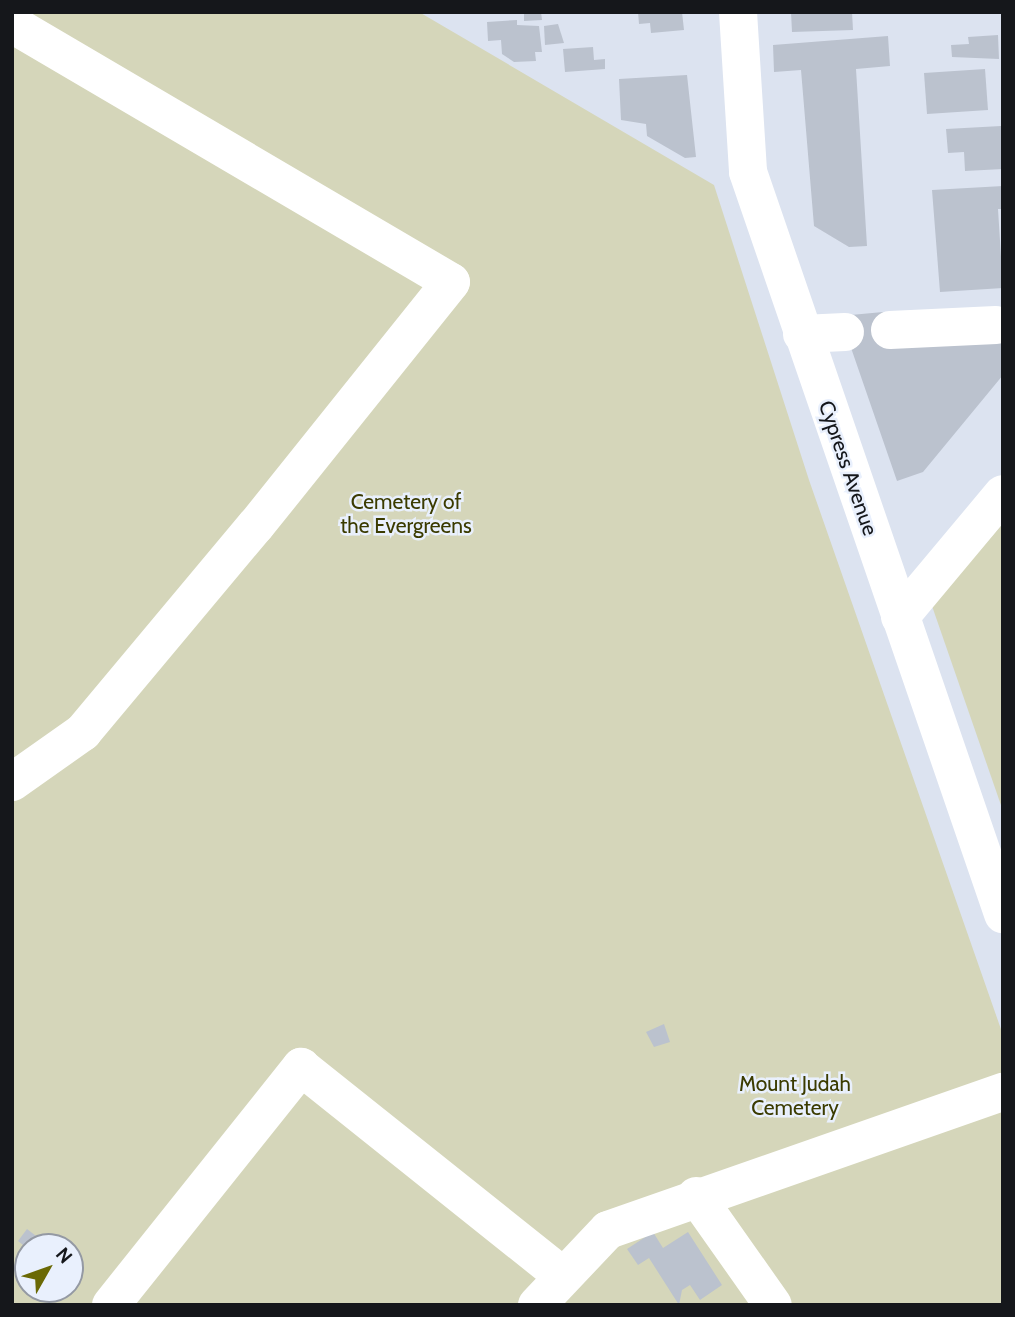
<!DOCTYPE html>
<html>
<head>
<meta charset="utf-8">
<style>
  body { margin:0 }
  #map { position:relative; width:1015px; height:1317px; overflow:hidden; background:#dce3f0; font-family:Cabin,sans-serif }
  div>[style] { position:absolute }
  .green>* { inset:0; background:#d5d6ba }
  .building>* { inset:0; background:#bbc2ce }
  .minor>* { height:38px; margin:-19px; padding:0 19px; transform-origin:19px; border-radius:19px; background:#fff }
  span { translate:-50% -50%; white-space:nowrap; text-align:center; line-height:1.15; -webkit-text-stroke:5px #e9f0fd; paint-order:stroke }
  .street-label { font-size:21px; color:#15171b }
  .park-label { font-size:21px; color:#3b3b00 }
  .frame { position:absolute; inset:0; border:14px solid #15171b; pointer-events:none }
  .north { position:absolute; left:14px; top:1233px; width:70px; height:70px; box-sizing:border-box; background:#e9f0fd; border:2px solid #9499a3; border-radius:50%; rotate:50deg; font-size:19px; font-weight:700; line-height:28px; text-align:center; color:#15171b }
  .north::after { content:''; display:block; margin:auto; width:24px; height:32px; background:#6a6905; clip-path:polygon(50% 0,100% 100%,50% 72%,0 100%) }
</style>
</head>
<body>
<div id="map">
  <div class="green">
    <i style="clip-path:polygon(evenodd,12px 12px,419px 12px,714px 185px,809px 480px,1003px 1035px,1003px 1305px,12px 1305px,12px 12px,28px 1247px,70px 1247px,70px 1289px,28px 1289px,28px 1247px)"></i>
    <i style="clip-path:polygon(1003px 523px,1003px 811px,932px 606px)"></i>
  </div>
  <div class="building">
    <i style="clip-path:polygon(524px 12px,541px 12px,542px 20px,524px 21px)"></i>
    <i style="clip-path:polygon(638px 12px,682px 12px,684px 30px,651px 33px,650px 23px,639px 24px)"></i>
    <i style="clip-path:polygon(791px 12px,852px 12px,853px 30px,792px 32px)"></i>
    <i style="clip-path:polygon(517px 20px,517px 25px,539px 26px,542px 52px,535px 52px,536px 61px,514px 62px,502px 54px,501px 40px,488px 41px,487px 22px)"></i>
    <i style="clip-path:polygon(558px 24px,564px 43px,545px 45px,544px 26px)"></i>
    <i style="clip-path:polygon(998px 35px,999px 59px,952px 57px,951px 45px,969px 44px,968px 37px)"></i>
    <i style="clip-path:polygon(888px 36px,890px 66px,856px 69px,867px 246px,849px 247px,814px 226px,801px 70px,774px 72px,773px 45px)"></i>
    <i style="clip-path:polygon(593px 47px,594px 60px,605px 59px,605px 69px,565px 72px,563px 49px)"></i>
    <i style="clip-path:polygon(985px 69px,988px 110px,927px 114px,924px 73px)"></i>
    <i style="clip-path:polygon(687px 75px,696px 157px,685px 158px,647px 136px,646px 124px,621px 120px,619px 79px)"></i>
    <i style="clip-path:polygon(1001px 126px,1003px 169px,965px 171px,964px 152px,948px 153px,946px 129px)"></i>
    <i style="clip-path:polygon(1003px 186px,1003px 209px,998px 209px,1003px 288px,940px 292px,932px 190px)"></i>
    <i style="clip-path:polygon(883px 312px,895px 343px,1003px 336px,1003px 375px,923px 472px,897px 481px,840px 316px)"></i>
    <i style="clip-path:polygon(664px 1024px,670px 1042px,654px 1047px,646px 1032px)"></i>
    <i style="clip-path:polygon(27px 1229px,40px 1239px,28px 1249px,18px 1241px)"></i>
    <i style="clip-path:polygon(653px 1232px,663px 1248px,688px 1232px,722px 1285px,700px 1300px,690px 1285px,682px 1290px,679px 1305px,649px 1258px,638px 1265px,627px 1249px)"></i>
  </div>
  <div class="minor">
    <i style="left:738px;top:12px;width:160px;rotate:86.4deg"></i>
    <i style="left:748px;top:172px;width:785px;rotate:71.03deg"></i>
    <i style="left:12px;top:24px;width:509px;rotate:30.44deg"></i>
    <i style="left:451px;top:282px;width:312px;rotate:128.7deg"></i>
    <i style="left:256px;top:525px;width:270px;rotate:129.9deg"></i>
    <i style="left:83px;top:732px;width:87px;rotate:144.8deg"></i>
    <i style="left:890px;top:330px;width:106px;rotate:-2.7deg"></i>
    <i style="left:802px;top:334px;width:43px;rotate:-2.7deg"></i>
    <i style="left:900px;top:617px;width:160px;rotate:-50.1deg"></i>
    <i style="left:696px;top:1196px;width:133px;rotate:54.8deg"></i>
    <i style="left:111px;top:1305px;width:305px;rotate:-51.4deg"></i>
    <i style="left:301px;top:1067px;width:334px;rotate:38.6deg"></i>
    <i style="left:537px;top:1305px;width:103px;rotate:-46.6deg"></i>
    <i style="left:608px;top:1230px;width:418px;rotate:-19.3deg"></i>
  </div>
  <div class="street-label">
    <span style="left:848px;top:468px;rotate:71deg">Cypress Avenue</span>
  </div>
  <div class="park-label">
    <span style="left:406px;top:514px">Cemetery of<br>the Evergreens</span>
    <span style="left:795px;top:1096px">Mount Judah<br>Cemetery</span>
  </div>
  <div class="frame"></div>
  <div class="north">N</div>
</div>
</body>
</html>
